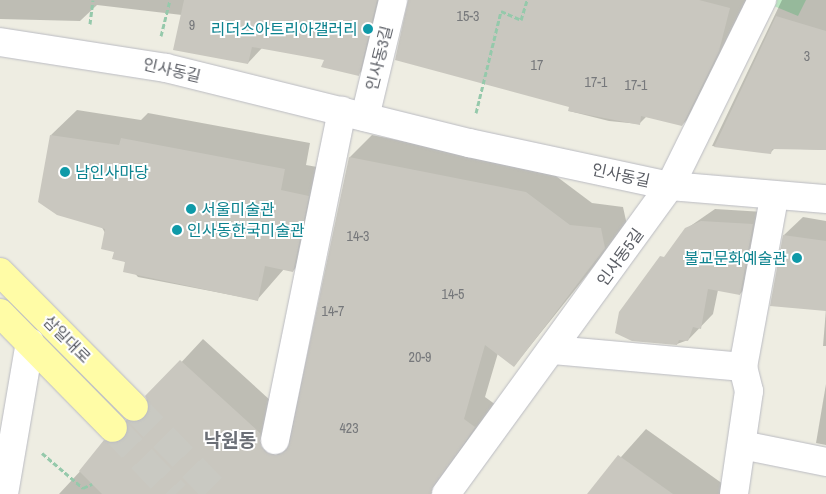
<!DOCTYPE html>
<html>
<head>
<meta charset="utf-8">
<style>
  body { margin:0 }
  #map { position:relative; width:826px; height:494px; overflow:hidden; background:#eeede2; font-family:"Archivo Narrow","Noto Sans KR",sans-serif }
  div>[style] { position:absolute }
  .green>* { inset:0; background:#bce8c2 }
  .shadow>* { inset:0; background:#0003 }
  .building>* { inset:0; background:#c9c7bf }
  .major-tunnel>* { height:28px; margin-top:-14px; transform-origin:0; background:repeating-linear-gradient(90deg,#c9c9c2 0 28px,transparent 0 42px) }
  .path>* { height:3px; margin-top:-1.5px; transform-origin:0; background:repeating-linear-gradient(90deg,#95c9ab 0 5px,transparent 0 7.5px) }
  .roads { filter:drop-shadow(0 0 1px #babbc2) drop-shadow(0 0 1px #babbc2) }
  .minor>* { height:28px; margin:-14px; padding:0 14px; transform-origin:14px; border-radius:14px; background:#fff }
  .major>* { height:28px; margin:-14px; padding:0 14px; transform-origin:14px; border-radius:14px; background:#fffca6 }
  .dots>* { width:14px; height:14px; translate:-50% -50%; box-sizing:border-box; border:2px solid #fff; border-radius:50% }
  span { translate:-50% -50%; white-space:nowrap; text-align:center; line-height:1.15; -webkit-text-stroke:4px #fff; paint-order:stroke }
  .number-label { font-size:14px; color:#76787b }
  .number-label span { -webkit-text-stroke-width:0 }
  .culture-label { font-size:16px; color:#0d838f }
  .right { translate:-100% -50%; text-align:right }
  .left { translate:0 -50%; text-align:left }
  .street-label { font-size:16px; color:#5a5d64 }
  .quarter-label { font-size:19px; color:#6b6f76; font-weight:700 }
</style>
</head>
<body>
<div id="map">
  <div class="green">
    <i style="clip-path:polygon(769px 0,806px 0,798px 16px,769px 4px)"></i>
  </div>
  <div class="shadow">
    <i style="clip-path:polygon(0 0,389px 0,375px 58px,358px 75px,325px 59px,262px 48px,248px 63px,182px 15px,97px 5px,80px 21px,0 19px)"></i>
    <i style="clip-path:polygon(409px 0,752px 0,698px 109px,682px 125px,647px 116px,639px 124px,609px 121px,569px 111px,570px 106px)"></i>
    <i style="clip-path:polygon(782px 0,826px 0,826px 150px,775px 148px,770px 153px,712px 146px)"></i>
    <i style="clip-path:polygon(77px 110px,141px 120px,148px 113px,310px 143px,306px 165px,334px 170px,318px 245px,293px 271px,284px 269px,257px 300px,138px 277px,115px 251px,51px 135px)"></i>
    <i style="clip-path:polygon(372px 135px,548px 170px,592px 203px,623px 207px,627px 225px,514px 366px,498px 353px,485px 397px,496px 405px,436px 494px,59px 494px,203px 339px,282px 411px,287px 430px,292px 432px,350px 157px)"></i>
    <i style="clip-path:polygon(715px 209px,765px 212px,753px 281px,740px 294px,718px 290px,713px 314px,688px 340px,677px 344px,686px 229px)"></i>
    <i style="clip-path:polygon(803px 217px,826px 221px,826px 309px,784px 235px)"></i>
    <i style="clip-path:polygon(826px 309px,826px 346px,823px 346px)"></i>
    <i style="clip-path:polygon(826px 384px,826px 445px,816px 443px)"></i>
    <i style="clip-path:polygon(646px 429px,737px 494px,588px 494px)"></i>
  </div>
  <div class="building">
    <i style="clip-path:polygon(184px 0,377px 0,359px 76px,321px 67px,324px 60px,252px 47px,248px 64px,173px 50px)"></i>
    <i style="clip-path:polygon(408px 0,699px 0,730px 8px,719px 51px,682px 126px,641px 116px,640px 125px,568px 111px,569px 107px,395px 60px)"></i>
    <i style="clip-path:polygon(776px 16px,826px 31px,826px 150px,772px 149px,771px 154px,714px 147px)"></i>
    <i style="clip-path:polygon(50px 135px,119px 145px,121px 138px,285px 169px,281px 190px,309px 196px,293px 272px,265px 266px,258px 301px,123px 272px,125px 262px,112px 259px,114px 252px,101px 249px,105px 229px,57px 215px,38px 202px)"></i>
    <i style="clip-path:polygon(349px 157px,526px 192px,570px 225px,601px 228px,605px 248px,514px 367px,485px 345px,464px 419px,475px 427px,431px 494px,102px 494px,79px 471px,104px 440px,116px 443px,124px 439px,126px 420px,138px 422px,145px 418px,149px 404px,145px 396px,180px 360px,260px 433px,265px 452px,279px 455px,287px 450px)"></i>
    <i style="clip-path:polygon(701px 221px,753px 224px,740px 295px,708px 289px,701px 329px,693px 327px,688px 341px,679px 340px,677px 345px,632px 341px,615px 333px,619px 312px,660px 256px,664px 257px,685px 228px)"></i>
    <i style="clip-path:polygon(783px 235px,826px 241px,826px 311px,770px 306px)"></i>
    <i style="clip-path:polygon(618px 455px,673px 494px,587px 494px)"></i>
  </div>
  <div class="major-tunnel">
    <i style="left:134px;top:407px;width:121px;rotate:46deg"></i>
    <i style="left:113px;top:428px;width:91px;rotate:46.8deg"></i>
  </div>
  <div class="path">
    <i style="left:90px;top:24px;width:24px;rotate:-83deg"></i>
    <i style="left:161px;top:36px;width:37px;rotate:-76deg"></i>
    <i style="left:476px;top:113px;width:105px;rotate:-76.2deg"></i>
    <i style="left:501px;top:11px;width:22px;rotate:24deg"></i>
    <i style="left:521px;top:20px;width:21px;rotate:-73deg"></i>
    <i style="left:42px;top:453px;width:54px;rotate:40.5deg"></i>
    <i style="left:83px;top:488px;width:10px;rotate:-24deg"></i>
  </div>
  <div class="roads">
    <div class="minor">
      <i style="left:0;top:42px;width:168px;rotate:8.9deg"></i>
      <i style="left:166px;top:68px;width:312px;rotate:13.9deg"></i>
      <i style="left:469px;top:143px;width:206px;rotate:12.1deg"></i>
      <i style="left:670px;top:186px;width:157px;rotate:4.8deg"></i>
      <i style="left:365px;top:117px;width:120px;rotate:-76.5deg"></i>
      <i style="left:553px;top:350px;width:191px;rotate:5.1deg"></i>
      <i style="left:275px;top:440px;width:336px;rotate:-78.5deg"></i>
      <i style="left:742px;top:445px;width:86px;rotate:11.4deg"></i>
      <i style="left:4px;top:494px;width:154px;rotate:-80.3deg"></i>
      <i style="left:446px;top:494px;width:381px;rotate:-54deg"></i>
      <i style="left:670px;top:186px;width:208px;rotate:-63.7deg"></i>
      <i style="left:734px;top:494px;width:104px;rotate:-81.7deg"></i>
      <i style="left:749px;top:391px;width:25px;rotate:-104deg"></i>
      <i style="left:743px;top:367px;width:172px;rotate:-79.6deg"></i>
    </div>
    <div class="major">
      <i style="left:0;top:272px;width:190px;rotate:45.2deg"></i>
      <i style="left:0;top:313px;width:161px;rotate:45.5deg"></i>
    </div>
  </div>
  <div class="dots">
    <i style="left:368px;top:29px;background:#0f9aa8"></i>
    <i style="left:65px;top:172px;background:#0f9aa8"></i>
    <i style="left:191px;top:209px;background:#0f9aa8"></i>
    <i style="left:177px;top:230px;background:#0f9aa8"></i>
    <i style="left:797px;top:258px;background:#0f9aa8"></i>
  </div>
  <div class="number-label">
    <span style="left:468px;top:16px">15-3</span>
    <span style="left:192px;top:25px">9</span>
    <span style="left:807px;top:56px">3</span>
    <span style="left:537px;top:65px">17</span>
    <span style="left:596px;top:82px">17-1</span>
    <span style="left:636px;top:85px">17-1</span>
    <span style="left:358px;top:236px">14-3</span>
    <span style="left:453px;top:294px">14-5</span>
    <span style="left:333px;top:311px">14-7</span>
    <span style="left:420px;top:357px">20-9</span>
    <span style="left:349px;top:428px">423</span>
  </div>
  <div class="culture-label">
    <span class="right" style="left:358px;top:29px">리더스아트리아갤러리</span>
    <span class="left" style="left:75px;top:172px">남인사마당</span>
    <span class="left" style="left:201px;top:209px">서울미술관</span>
    <span class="left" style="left:187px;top:230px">인사동한국미술관</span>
    <span class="right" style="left:787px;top:258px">불교문화예술관</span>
  </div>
  <div class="street-label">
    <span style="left:379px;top:58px;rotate:-76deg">인사동3길</span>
    <span style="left:172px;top:70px;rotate:13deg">인사동길</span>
    <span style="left:621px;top:175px;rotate:12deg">인사동길</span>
    <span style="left:620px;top:257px;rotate:-54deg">인사동5길</span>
    <span style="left:67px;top:339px;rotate:45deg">삼일대로</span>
  </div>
  <div class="quarter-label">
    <span style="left:230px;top:441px">낙원동</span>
  </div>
</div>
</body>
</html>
